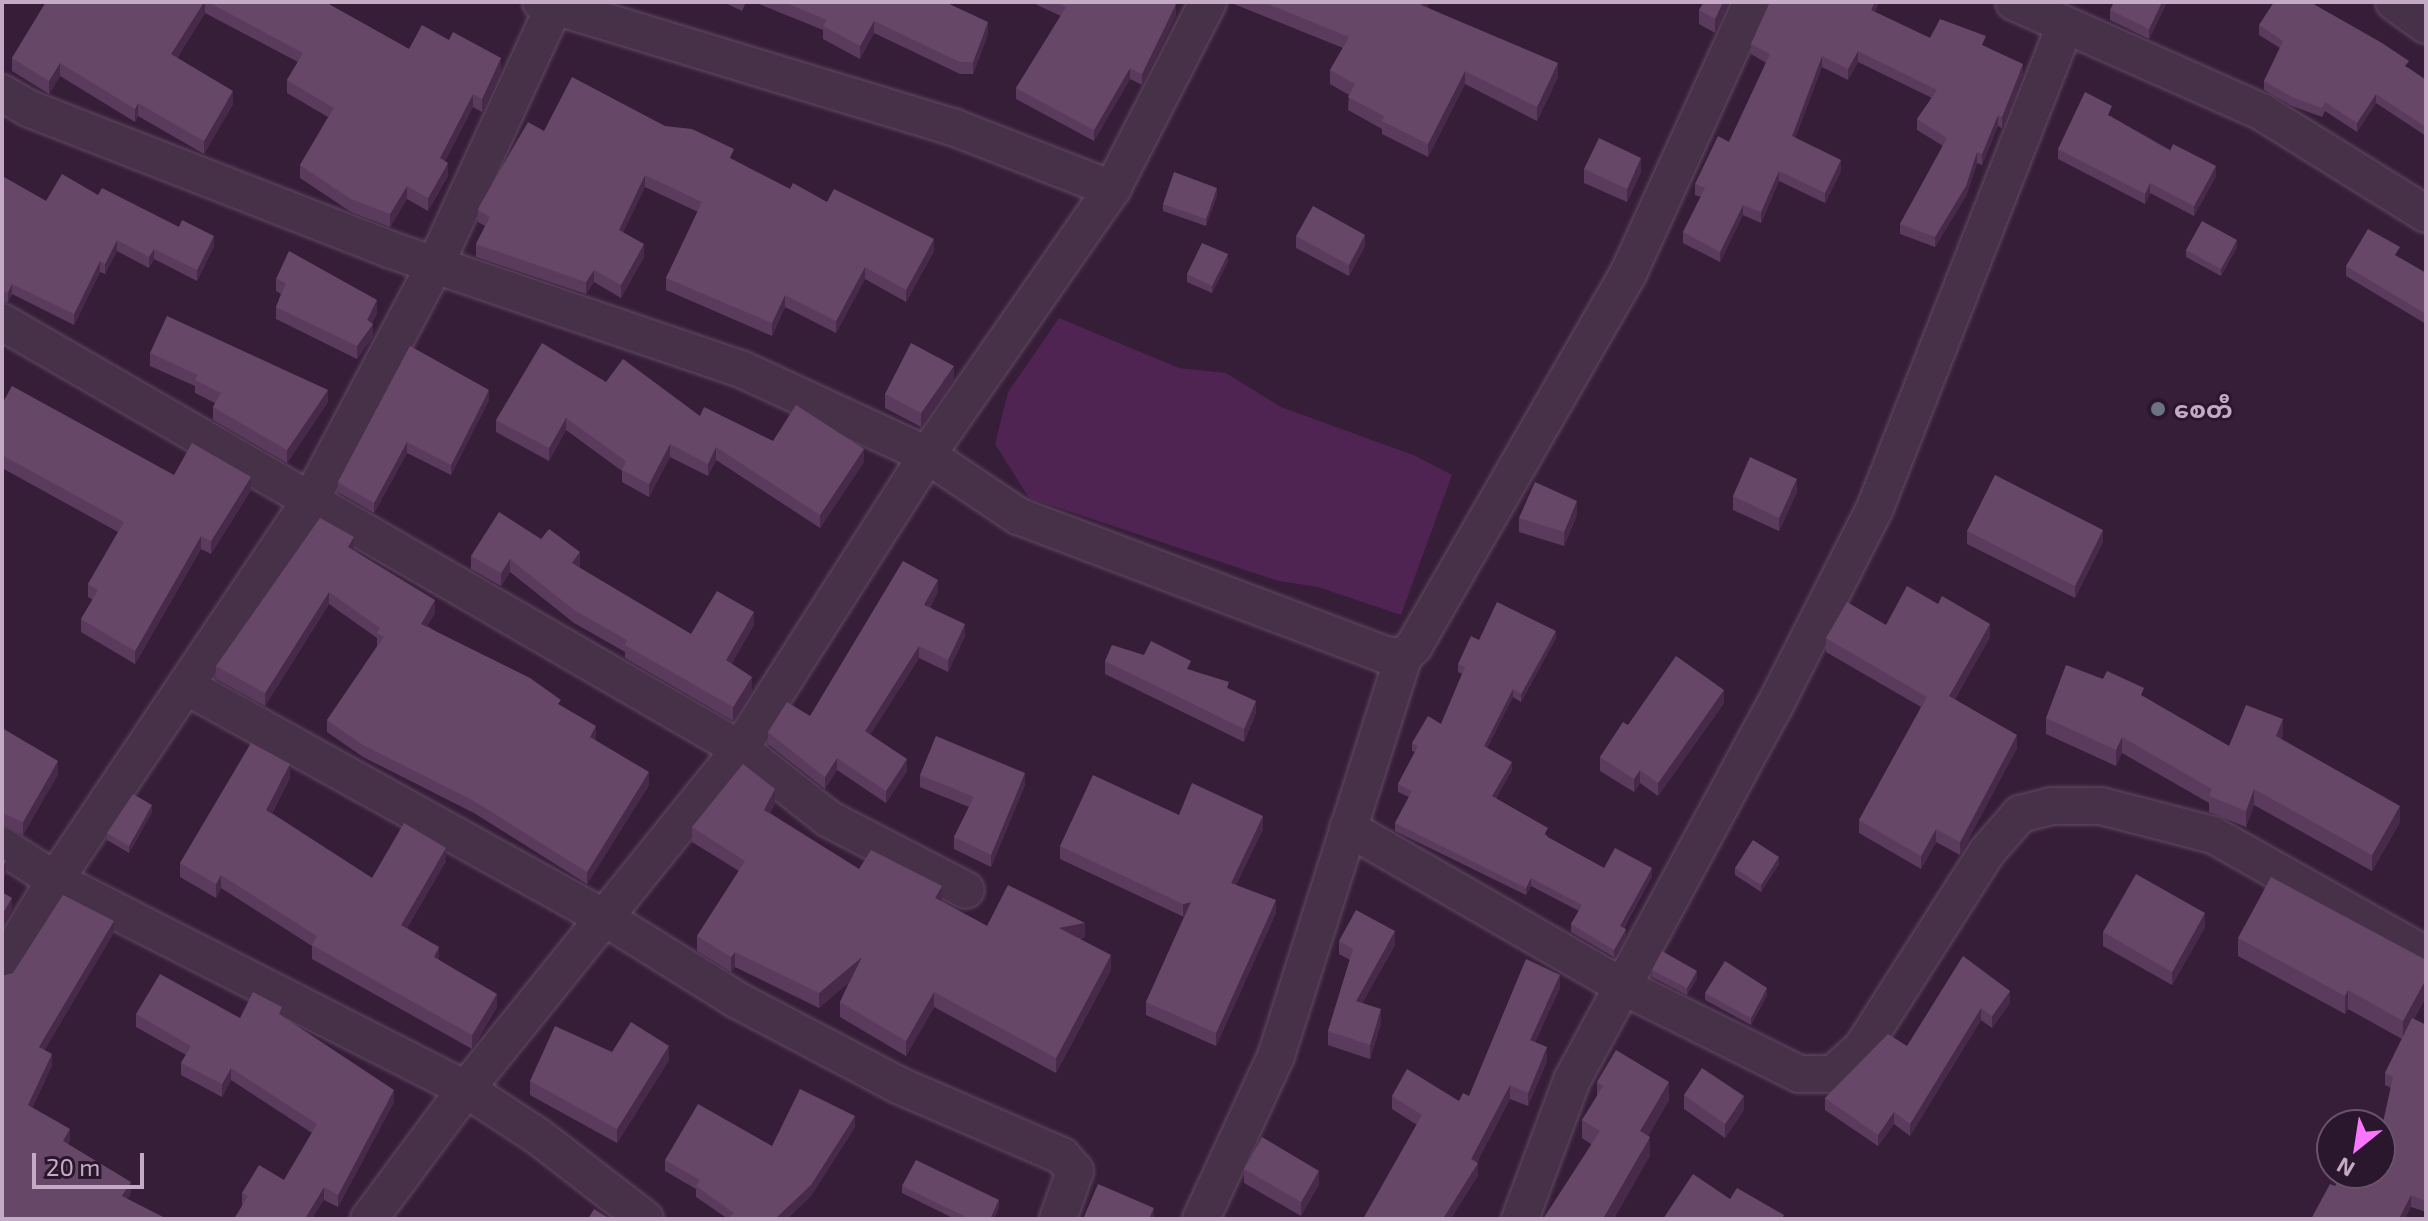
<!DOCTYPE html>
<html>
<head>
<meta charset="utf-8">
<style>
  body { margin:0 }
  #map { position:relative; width:2428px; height:1221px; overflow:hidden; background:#361d38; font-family:"Exo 2","Noto Sans Myanmar",sans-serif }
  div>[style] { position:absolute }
  .water>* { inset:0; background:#4f2352 }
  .roads { filter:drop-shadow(0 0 2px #634b64) drop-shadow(0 0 2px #634b64) }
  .minor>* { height:36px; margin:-18px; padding:0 18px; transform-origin:18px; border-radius:18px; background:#473148 }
  .wall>* { inset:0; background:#5a3b5d }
  .shaded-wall>* { inset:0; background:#472a49 }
  .building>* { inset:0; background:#664768 }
  .dots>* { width:22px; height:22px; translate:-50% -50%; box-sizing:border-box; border:4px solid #2b172d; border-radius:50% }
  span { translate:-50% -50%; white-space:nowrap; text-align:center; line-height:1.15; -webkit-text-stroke:6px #2b172d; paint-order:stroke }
  .poi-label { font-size:24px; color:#c5aac6; font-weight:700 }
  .left { translate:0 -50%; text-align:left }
  .frame { position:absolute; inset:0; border:4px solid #c5aac6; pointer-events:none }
  .north { position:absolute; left:2316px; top:1109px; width:80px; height:80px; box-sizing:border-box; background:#2b172d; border:2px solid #69526a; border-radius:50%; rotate:210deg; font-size:22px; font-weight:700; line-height:32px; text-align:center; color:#c5aac6 }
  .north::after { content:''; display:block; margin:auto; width:28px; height:36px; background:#fb76ff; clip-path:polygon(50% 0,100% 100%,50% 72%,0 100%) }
  .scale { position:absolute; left:32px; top:1153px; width:112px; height:36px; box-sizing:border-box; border:4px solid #c5aac6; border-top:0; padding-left:10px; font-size:24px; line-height:28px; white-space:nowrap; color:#c5aac6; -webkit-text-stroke:6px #2b172d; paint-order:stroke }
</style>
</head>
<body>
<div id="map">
  <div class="water">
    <i style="clip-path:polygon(1059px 318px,1179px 368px,1226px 373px,1281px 407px,1416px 456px,1452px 475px,1401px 615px,1318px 587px,1278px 581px,1029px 498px,995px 444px,1008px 392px)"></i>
  </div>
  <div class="roads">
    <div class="minor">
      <i style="left:541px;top:2px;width:431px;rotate:16.9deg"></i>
      <i style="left:953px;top:127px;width:171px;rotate:21.3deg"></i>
      <i style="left:2014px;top:2px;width:271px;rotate:23.9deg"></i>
      <i style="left:2262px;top:112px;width:193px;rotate:31.9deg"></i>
      <i style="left:2394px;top:2px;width:39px;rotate:36deg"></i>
      <i style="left:2px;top:93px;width:32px;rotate:30deg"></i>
      <i style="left:30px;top:109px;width:388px;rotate:21.3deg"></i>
      <i style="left:391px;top:250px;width:370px;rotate:18.8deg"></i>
      <i style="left:741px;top:369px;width:205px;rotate:24.8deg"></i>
      <i style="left:927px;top:455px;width:110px;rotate:33.8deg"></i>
      <i style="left:1018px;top:516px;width:392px;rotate:20.7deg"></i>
      <i style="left:1385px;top:655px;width:18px;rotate:6deg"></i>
      <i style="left:1403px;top:657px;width:16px;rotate:-45deg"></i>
      <i style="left:1414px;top:646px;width:429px;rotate:-60.1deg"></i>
      <i style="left:1628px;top:274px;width:299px;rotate:-65.5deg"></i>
      <i style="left:2px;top:322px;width:853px;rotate:30.05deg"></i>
      <i style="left:740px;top:749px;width:113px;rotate:38.2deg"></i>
      <i style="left:829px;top:819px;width:154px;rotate:27.4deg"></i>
      <i style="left:186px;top:686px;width:481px;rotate:29deg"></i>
      <i style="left:607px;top:919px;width:153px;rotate:31.9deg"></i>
      <i style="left:737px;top:1000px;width:182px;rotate:27.8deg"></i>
      <i style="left:898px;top:1085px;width:179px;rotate:23.4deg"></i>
      <i style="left:1062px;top:1156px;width:20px;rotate:49deg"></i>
      <i style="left:1075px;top:1171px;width:51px;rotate:109.5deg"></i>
      <i style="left:1348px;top:828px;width:316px;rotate:30deg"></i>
      <i style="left:1622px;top:986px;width:198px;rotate:26.4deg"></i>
      <i style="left:1799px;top:1074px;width:34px"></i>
      <i style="left:1833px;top:1074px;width:39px;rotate:-42deg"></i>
      <i style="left:1862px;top:1048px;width:231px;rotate:-57.5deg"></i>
      <i style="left:1986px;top:853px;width:52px;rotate:-48.9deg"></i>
      <i style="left:2020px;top:814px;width:32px;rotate:-14deg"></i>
      <i style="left:2051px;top:806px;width:50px"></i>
      <i style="left:2101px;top:806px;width:116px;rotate:14.5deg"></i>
      <i style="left:2213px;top:835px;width:244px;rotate:29.4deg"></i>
      <i style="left:2px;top:846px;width:63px;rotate:32.7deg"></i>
      <i style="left:55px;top:880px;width:461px;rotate:27deg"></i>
      <i style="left:466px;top:1089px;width:87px;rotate:33.3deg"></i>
      <i style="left:539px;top:1137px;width:134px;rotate:37.7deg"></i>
      <i style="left:2px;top:968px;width:103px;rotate:-58.9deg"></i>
      <i style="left:55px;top:880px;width:457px;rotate:-56.1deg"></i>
      <i style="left:310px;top:501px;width:269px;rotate:-62.1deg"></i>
      <i style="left:436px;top:263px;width:287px;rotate:-65.3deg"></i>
      <i style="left:369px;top:1219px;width:162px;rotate:-53.3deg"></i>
      <i style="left:466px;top:1089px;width:437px;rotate:-51.1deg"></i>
      <i style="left:740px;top:749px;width:348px;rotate:-57.5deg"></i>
      <i style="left:927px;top:455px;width:324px;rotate:-55.2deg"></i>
      <i style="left:1112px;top:189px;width:210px;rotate:-62.8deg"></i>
      <i style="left:1201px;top:1219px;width:179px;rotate:-65.3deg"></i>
      <i style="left:1276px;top:1056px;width:419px;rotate:-72.3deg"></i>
      <i style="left:1520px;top:1219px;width:148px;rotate:-69.5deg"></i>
      <i style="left:1572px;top:1080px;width:424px;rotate:-61.6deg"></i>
      <i style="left:1774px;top:707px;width:223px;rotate:-63.1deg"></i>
      <i style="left:1875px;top:508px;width:518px;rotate:-68.49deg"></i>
    </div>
  </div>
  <div class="wall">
    <i style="clip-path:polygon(46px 2px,325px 2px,409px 49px,501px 71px,482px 112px,473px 107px,445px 161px,448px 176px,428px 211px,407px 199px,390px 227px,351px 212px,300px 178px,300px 165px,328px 117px,287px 93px,287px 80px,298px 62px,205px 13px,177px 58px,233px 104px,204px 154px,138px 116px,135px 122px,60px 76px,49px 94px,12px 71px,12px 58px)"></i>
    <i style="clip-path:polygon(723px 2px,746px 2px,742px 11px)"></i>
    <i style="clip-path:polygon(754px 2px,945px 2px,988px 34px,973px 74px,960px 74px,874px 33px,860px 59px,823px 39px,823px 30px)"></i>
    <i style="clip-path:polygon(1037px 2px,1172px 2px,1176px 15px,1142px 85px,1130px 79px,1094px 141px,1016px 99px,1016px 88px,1061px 16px,1037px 5px)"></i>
    <i style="clip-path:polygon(1229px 2px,1430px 2px,1427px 7px,1558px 77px,1537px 121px,1465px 84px,1428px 157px,1382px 134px,1382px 129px,1348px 110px,1349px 95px,1330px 84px,1330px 70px,1343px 48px)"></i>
    <i style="clip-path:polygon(1704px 2px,1729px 2px,1715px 33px,1699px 24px,1699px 10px)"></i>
    <i style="clip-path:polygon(1770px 2px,1879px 2px,1875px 12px,1930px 38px,1986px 47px,2023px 74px,2002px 128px,1998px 126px,1982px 165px,1977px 163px,1966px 196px,1935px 247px,1900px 234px,1900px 224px,1943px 146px,1917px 130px,1917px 119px,1932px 98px,1858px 62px,1848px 80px,1822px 67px,1795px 138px,1841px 171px,1825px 203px,1779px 181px,1761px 223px,1743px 215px,1720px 262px,1683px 243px,1683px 232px,1701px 197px,1695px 195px,1695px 184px,1729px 142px,1766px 63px,1751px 54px,1751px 44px)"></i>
    <i style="clip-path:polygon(2167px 2px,2149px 39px,2110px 20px,2110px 10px)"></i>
    <i style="clip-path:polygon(2259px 25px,2409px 68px,2426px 80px,2426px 136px,2376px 103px,2357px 132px,2325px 111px,2322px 117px,2292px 106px,2264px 90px,2264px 81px,2280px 48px,2259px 35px)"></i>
    <i style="clip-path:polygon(2112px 116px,2112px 117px,2216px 176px,2194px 216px,2150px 193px,2145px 204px,2058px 159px,2058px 149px)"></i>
    <i style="clip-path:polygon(544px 131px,734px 161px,790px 189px,827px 202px,934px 251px,906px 302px,865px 279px,836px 333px,785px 307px,772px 336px,666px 290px,666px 278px,698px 212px,645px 187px,623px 232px,644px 257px,621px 298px,594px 282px,586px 294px,476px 257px,476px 244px,485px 226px,478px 222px,478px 210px)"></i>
    <i style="clip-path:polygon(1584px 169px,1641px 172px,1627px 202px,1584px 183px)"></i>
    <i style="clip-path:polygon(2px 176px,46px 201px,98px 195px,214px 246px,197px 281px,154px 259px,149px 268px,117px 251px,105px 274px,100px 272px,74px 325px,12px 294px,8px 302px,2px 303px)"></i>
    <i style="clip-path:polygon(1217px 195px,1206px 226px,1163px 211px,1163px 204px)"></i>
    <i style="clip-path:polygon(1296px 236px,1365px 246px,1349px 276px,1296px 248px)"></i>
    <i style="clip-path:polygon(2237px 247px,2221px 276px,2186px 257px,2186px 250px)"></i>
    <i style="clip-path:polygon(2400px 258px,2426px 273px,2426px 324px,2346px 276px,2346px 266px)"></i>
    <i style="clip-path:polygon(1228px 261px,1212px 293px,1187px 282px,1187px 274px)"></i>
    <i style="clip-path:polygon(276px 279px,377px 313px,372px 323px,373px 336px,357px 359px,276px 319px,276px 307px,281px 294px,276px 291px)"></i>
    <i style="clip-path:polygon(410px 346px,489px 400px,451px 475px,407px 453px,374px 513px,338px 492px,338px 482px)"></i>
    <i style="clip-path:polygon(150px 353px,328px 402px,287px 463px,213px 420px,213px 407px,215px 403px,195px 393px,195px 386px,150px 366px)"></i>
    <i style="clip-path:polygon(954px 379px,921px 427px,885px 408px,885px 394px)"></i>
    <i style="clip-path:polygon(2px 404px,174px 475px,251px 490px,211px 554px,201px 549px,135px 664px,81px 632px,81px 619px,93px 600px,88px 597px,88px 584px,118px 532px,2px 468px)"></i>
    <i style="clip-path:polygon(700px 416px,773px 441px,864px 462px,820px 528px,716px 460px,708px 476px,670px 457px,649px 497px,622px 482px,622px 471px,566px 430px,549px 461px,496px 432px,496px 420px)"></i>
    <i style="clip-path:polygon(1797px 492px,1779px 531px,1733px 510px,1733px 496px)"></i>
    <i style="clip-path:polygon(1577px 515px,1564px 546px,1519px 532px,1519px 518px)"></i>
    <i style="clip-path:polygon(1967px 531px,2103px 542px,2075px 598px,1967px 544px)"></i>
    <i style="clip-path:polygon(354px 550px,435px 613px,427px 626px,561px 706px,596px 738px,595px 740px,649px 785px,587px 884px,474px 813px,363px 757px,327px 732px,327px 720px,377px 646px,377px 638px,329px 604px,265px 706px,216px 679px,216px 666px)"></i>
    <i style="clip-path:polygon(471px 556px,580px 566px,579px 568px,691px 634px,754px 625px,731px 664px,752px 691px,733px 721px,625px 658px,625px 652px,574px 623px,510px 572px,501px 586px,471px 569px)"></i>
    <i style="clip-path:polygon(938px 592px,930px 607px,965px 636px,948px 672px,919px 658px,870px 735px,907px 771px,886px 803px,837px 770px,825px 789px,768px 744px,768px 732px,810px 716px)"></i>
    <i style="clip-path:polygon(1886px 625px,1990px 637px,1955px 699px,2017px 748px,1960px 855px,1936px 842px,1921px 869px,1859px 833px,1859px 820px,1921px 707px,1826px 652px,1826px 638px)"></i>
    <i style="clip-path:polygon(1556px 638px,1521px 702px,1513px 697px,1487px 748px,1512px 770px,1496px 798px,1548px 836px,1547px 837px,1604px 868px,1652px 876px,1624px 928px,1626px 937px,1614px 957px,1571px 932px,1571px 924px,1579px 911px,1531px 886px,1526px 895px,1395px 831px,1395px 823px,1409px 797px,1398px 792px,1398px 784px,1415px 752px,1412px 751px,1412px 743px,1441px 724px,1462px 674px,1458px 672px,1458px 664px,1479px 640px)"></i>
    <i style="clip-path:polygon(1105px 661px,1191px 670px,1229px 689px,1256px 713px,1244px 742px,1105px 674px)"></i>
    <i style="clip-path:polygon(2144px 697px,2229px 746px,2283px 735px,2281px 739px,2400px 822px,2372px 871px,2254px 805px,2246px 827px,2209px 812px,2209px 803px,2122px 753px,2116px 766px,2046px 734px,2046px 718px)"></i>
    <i style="clip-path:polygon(1724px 703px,1658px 796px,1640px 783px,1634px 792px,1600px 771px,1600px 757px,1628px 725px)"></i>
    <i style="clip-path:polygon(2px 728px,58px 774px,23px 835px,2px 825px)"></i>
    <i style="clip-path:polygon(920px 775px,1025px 785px,991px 867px,954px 849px,954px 837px,969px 807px,920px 787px)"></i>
    <i style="clip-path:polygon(290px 778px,272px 813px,372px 878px,446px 861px,407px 928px,439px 960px,497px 1007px,472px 1049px,312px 959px,312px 946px,221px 888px,216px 898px,180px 877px,180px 863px)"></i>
    <i style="clip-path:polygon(775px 803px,770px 813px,859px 869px,942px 901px,987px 926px,1085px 937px,1080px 939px,1111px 970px,1056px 1073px,934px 1007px,906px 1056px,840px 1017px,840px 1002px,849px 982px,819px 1008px,735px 967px,731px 972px,697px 951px,697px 936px,739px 871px,692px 842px,692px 827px)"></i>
    <i style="clip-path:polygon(152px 812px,129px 853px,107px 840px,107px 833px)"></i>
    <i style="clip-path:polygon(1179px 815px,1263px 829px,1236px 885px,1276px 913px,1216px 1046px,1146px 1015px,1146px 1002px,1184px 917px,1060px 859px,1060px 846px)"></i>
    <i style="clip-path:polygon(1779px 864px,1761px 892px,1735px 875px,1735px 868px)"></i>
    <i style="clip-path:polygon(2205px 927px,2172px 985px,2103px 946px,2103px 932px)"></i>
    <i style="clip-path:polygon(2238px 938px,2426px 960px,2426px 997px,2414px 1019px,2426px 1025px,2426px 1212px,2411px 1207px,2335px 1186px,2380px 1173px,2391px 1088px,2385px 1085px,2385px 1073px,2402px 1039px,2348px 1009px,2345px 1014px,2238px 956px)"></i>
    <i style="clip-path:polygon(1339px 941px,1395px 945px,1362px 1003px,1381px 1023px,1370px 1059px,1328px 1045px,1328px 1031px,1350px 960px,1339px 954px)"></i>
    <i style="clip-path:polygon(1652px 970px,1697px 978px,1687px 995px,1652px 977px)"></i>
    <i style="clip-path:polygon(1560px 988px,1535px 1042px,1547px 1061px,1528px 1106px,1510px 1099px,1477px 1162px,1478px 1176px,1417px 1125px,1392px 1109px,1392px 1096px,1459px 1101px,1469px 1096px)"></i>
    <i style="clip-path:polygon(2010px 991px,2010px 1003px,1992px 1028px,1981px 1020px,1910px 1136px,1894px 1124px,1878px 1146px,1825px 1110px,1825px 1098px,1907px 1046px)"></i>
    <i style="clip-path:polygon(1705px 993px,1767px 995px,1751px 1025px,1705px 1000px)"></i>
    <i style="clip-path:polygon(136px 1014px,240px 1018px,282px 1016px,394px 1102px,338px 1207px,324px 1200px,242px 1205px,242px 1193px,284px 1180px,312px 1133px,231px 1080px,222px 1097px,181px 1075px,181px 1063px,186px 1055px,136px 1027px)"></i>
    <i style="clip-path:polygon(612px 1052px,669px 1060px,617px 1143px,530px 1095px,530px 1081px)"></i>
    <i style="clip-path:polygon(1597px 1082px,1669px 1100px,1648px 1136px,1650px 1156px,1591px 1144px,1582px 1138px,1582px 1120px,1597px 1097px)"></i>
    <i style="clip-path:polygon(1684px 1095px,1744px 1110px,1725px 1138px,1684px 1109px)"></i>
    <i style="clip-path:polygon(855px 1127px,811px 1196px,787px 1219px,728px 1219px,696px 1197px,696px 1189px,665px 1171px,665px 1160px,772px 1146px)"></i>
    <i style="clip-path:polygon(1244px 1169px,1319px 1184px,1301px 1216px,1244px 1183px)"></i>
    <i style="clip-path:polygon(902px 1186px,999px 1207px,994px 1219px,955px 1219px,902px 1193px)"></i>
  </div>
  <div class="shaded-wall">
    <i style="clip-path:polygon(204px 2px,205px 2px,205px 13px,171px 67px,171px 54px)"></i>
    <i style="clip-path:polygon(1423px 2px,1430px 2px,1421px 18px,1421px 5px)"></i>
    <i style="clip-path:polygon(1723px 2px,1729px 2px,1715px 33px,1715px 19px)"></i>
    <i style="clip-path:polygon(1875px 2px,1879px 2px,1871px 20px,1871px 10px)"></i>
    <i style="clip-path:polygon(2162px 2px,2167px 2px,2149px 39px,2149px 29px)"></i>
    <i style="clip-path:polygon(1176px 4px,1176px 15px,1142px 85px,1142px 74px)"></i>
    <i style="clip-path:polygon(874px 21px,874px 33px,860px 59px,860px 46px)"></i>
    <i style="clip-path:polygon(988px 22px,988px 34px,973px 74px,973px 62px)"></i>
    <i style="clip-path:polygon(1858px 51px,1858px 62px,1848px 80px,1848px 69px)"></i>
    <i style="clip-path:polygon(1822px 56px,1822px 67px,1792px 147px,1792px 136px)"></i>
    <i style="clip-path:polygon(501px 58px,501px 71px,482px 112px,482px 99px)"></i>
    <i style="clip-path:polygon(60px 63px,60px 76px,49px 94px,49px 81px)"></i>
    <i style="clip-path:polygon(1558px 63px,1558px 77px,1537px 121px,1537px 107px)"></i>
    <i style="clip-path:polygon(2023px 64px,2023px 74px,2002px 128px,2002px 117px)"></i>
    <i style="clip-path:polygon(1130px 68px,1130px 79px,1094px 141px,1094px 130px)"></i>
    <i style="clip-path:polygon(1465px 71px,1465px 84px,1428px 157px,1428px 144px)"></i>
    <i style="clip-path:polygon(233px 91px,233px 104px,204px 154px,204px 141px)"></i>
    <i style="clip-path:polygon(473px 94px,473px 107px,440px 171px,440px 158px)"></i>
    <i style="clip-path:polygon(2376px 94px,2376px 103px,2357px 132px,2357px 123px)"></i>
    <i style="clip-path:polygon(138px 103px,138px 116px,135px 122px,135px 109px)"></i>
    <i style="clip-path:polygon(1998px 115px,1998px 126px,1982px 165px,1982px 154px)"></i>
    <i style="clip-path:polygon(1977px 152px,1977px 163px,1966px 196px,1935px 247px,1935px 237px)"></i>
    <i style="clip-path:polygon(1641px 158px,1641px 172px,1627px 202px,1627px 189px)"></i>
    <i style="clip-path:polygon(1841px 160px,1841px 171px,1825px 203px,1825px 193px)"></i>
    <i style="clip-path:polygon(448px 163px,448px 176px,428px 211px,428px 198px)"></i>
    <i style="clip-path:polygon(2216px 166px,2216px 176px,2194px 216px,2194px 206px)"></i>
    <i style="clip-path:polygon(1779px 171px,1779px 181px,1761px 223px,1761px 212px)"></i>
    <i style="clip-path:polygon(645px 175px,645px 187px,619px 242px,619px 230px)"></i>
    <i style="clip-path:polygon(2150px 183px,2150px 193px,2145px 204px,2145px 194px)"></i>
    <i style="clip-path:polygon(407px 186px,407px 199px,390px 227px,390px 214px)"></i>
    <i style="clip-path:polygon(1217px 188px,1217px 195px,1206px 226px,1206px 219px)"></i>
    <i style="clip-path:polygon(1743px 205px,1743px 215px,1720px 262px,1720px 252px)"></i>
    <i style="clip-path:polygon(1365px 235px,1365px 246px,1349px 276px,1349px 265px)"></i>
    <i style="clip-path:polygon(214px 236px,214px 246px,197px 281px,197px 270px)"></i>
    <i style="clip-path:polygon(934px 239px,934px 251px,906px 302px,906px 290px)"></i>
    <i style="clip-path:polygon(117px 240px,117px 251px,105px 274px,105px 264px)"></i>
    <i style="clip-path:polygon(2237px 240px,2237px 247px,2221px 276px,2221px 269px)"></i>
    <i style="clip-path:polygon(644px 244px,644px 257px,621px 298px,621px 285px)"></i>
    <i style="clip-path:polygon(154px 249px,154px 259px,149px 268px,149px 257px)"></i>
    <i style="clip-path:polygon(1228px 254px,1228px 261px,1212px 293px,1212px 286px)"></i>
    <i style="clip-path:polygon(100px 261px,100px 272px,74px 325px,74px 314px)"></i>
    <i style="clip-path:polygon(865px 267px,865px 279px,836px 333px,836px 321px)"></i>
    <i style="clip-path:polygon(594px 270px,594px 282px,586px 294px,586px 282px)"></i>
    <i style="clip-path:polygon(12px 284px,12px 294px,8px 302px,8px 292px)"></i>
    <i style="clip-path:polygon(785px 295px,785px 307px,772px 336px,772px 323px)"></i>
    <i style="clip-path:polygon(377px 300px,377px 313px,367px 332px,373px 324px,373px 336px,357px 359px,357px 346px,367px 320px)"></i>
    <i style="clip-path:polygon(954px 366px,954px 379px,921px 427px,921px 413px)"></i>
    <i style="clip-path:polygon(328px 390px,328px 402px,287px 463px,287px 450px)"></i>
    <i style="clip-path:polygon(489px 390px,489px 400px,451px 475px,451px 465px)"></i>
    <i style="clip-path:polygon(566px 418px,566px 430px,549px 461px,549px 448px)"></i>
    <i style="clip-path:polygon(407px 442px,407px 453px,374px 513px,374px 503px)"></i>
    <i style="clip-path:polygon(670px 444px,670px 457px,649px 497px,649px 484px)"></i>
    <i style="clip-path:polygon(716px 447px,716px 460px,708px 476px,708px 464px)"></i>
    <i style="clip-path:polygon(864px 449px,864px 462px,820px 528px,820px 515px)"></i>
    <i style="clip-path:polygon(251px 477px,251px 490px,211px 554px,211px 541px)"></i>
    <i style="clip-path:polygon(1797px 479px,1797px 492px,1779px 531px,1779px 518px)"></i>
    <i style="clip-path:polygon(1577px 501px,1577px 515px,1564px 546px,1564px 532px)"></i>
    <i style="clip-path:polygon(2103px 530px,2103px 542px,2075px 598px,2075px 586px)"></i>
    <i style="clip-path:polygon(201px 536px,201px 549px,135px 664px,135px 651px)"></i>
    <i style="clip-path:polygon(354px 537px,354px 550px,348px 560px,348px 547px)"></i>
    <i style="clip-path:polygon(580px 552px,580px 566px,572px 577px,572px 563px)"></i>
    <i style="clip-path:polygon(510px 559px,510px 572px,501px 586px,501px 573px)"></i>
    <i style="clip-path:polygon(938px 580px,938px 592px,924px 617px,924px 605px)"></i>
    <i style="clip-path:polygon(329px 592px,329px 604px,265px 706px,265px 693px)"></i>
    <i style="clip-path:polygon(435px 600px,435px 613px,421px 636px,421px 624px)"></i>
    <i style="clip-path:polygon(754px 612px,754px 625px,726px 674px,726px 660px)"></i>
    <i style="clip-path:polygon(965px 624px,965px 636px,948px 672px,948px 660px)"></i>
    <i style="clip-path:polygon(1990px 624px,1990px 637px,1949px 709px,1949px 696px)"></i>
    <i style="clip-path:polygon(1556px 631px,1556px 638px,1521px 702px,1521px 694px)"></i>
    <i style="clip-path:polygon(919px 646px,919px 658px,865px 743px,865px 731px)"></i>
    <i style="clip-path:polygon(752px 677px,752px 691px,733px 721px,733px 707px)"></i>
    <i style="clip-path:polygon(1513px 689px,1513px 697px,1484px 754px,1484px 746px)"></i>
    <i style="clip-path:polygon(1724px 690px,1724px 703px,1658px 796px,1658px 783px)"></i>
    <i style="clip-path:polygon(1256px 701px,1256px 713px,1244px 742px,1244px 729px)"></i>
    <i style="clip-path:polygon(2283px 719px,2283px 735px,2276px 752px,2276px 736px)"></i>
    <i style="clip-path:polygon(596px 726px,596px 738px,590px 750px,590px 737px)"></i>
    <i style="clip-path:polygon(2017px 735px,2017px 748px,1960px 855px,1960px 842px)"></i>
    <i style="clip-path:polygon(2122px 737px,2122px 753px,2116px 766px,2116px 750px)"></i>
    <i style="clip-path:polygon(837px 758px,837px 770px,825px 789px,825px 777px)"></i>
    <i style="clip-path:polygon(907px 759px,907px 771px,886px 803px,886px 791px)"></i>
    <i style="clip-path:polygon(58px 761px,58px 774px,23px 835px,23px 822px)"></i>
    <i style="clip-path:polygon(1512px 762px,1512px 770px,1492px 804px,1492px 796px)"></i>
    <i style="clip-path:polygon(290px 764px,290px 778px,266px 824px,266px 810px)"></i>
    <i style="clip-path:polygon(1640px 770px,1640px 783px,1634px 792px,1634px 779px)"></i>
    <i style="clip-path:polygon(649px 772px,649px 785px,587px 884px,587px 872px)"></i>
    <i style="clip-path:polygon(1025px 773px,1025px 785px,991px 867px,991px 855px)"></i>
    <i style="clip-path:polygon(775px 789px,775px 803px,764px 824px,764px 810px)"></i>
    <i style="clip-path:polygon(2254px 789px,2254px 805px,2246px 827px,2246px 811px)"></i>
    <i style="clip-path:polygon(152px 805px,152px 812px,129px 853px,129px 846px)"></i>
    <i style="clip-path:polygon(2400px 806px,2400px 822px,2372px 871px,2372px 855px)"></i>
    <i style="clip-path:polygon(1263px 816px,1263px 829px,1231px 896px,1231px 883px)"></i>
    <i style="clip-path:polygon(1936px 829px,1936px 842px,1921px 869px,1921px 856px)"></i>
    <i style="clip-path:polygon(446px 848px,446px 861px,401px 939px,401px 925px)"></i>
    <i style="clip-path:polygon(1779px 857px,1779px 864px,1761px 892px,1761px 885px)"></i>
    <i style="clip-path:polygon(6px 861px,6px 874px,2px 882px,2px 869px)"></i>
    <i style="clip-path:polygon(1652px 868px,1652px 876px,1620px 934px,1620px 926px)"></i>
    <i style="clip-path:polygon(221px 875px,221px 888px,216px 898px,216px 884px)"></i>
    <i style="clip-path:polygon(1531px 878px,1531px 886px,1526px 895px,1526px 888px)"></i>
    <i style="clip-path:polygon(942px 886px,942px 901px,935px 898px)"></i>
    <i style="clip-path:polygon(12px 898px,12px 911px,2px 927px,2px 915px)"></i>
    <i style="clip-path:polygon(1276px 900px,1276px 913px,1216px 1046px,1216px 1033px)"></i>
    <i style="clip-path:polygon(1191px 902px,1191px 915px,1183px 917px,1183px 904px)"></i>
    <i style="clip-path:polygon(2205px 913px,2205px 927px,2172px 985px,2172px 972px)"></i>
    <i style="clip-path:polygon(114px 921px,114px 933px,39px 1060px,39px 1047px)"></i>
    <i style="clip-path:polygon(1085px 923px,1085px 937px,1059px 943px,1059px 928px)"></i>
    <i style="clip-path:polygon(1626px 929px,1626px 937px,1614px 957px,1614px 950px)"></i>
    <i style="clip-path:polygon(1395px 931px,1395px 945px,1356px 1015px,1356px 1001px)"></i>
    <i style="clip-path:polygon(439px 947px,439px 961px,434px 957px)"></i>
    <i style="clip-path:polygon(735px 952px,735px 967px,731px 972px,731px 957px)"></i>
    <i style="clip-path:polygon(1111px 955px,1111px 970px,1056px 1073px,1056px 1058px)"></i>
    <i style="clip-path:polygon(862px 957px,862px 972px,819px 1008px,819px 993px)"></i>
    <i style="clip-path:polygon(1697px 971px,1697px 978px,1687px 995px,1687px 988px)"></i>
    <i style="clip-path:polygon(1560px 975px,1560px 988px,1530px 1053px,1530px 1040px)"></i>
    <i style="clip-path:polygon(2426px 979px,2426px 997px,2403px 1039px,2403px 1021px)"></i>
    <i style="clip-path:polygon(1767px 988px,1767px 995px,1751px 1025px,1751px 1018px)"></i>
    <i style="clip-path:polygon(2348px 990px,2348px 1009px,2345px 1014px,2345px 996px)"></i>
    <i style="clip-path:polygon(2010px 991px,2010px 1003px,1992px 1028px,1992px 1016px)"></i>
    <i style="clip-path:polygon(934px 992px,934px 1007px,906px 1056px,906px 1041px)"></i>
    <i style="clip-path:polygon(497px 994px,497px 1007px,472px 1049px,472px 1035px)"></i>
    <i style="clip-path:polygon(1981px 1008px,1981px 1020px,1910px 1136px,1910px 1124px)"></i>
    <i style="clip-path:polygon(1381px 1009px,1381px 1023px,1370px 1059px,1370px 1045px)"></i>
    <i style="clip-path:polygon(669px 1046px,669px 1060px,617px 1143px,617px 1129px)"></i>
    <i style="clip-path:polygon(1547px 1047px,1547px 1061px,1528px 1106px,1528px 1093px)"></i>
    <i style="clip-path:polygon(52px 1054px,52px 1066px,28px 1118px,28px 1105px)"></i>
    <i style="clip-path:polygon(231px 1068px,231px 1080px,222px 1097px,222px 1084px)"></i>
    <i style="clip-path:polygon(1669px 1082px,1669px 1100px,1640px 1150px,1640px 1131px)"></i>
    <i style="clip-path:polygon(1510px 1085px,1510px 1099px,1471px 1173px,1471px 1159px)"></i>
    <i style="clip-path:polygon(394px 1090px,394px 1102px,338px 1207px,338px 1195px)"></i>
    <i style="clip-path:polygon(1744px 1096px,1744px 1110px,1725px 1138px,1725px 1124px)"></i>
    <i style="clip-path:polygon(1894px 1112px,1894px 1124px,1878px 1146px,1878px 1135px)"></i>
    <i style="clip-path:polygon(855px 1116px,855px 1127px,811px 1196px,787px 1219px,775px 1219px)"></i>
    <i style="clip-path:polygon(70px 1129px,70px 1141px,63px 1153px,63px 1141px)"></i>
    <i style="clip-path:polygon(1650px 1137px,1650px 1156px,1614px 1219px,1603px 1219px)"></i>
    <i style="clip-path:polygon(1478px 1163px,1478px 1176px,1451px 1219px,1443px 1219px)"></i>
    <i style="clip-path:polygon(1319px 1171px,1319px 1184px,1301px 1216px,1301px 1202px)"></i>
    <i style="clip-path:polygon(131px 1182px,131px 1194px,122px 1208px,122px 1196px)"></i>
    <i style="clip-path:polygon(324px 1187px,324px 1200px,312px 1219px,305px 1219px)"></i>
    <i style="clip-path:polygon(2411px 1195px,2411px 1207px,2405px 1219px,2399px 1219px)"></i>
    <i style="clip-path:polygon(999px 1200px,999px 1207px,994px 1219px,990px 1219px)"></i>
    <i style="clip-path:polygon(1154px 1208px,1154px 1219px,1149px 1219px)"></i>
  </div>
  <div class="building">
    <i style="clip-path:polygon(46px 2px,204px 2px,171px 54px,233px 91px,204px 141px,138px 103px,135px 109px,60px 63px,49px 81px,12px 58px)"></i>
    <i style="clip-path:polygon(208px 2px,325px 2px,409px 49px,422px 25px,449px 40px,453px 32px,501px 58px,482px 99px,473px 94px,440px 158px,448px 163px,428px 198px,407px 186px,390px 214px,351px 199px,300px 165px,334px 108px,287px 80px,303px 53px)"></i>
    <i style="clip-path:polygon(784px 2px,945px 2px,988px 22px,973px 62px,960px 62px,874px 21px,860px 46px,823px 26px,827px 20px)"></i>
    <i style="clip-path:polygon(1055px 2px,1172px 2px,1176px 4px,1142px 74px,1130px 68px,1094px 130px,1016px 88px,1066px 7px)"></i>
    <i style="clip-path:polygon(1263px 2px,1423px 2px,1421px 5px,1558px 63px,1537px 107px,1465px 71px,1428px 144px,1382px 121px,1384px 116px,1348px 97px,1355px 84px,1330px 70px,1349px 37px)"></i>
    <i style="clip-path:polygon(1704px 2px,1723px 2px,1715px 19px,1699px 10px)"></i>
    <i style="clip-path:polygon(1770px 2px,1875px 2px,1871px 10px,1930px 38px,1940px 19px,1986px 36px,1982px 45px,2023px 64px,2002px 117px,1998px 115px,1982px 154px,1977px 152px,1966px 186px,1935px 237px,1900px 224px,1947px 138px,1917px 119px,1937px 90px,1858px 51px,1848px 69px,1822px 56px,1792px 136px,1841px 160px,1825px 193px,1779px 171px,1761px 212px,1743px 205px,1720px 252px,1683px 232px,1705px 188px,1695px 184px,1718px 136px,1729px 142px,1770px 54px,1751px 44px)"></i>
    <i style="clip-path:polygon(2114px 2px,2162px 2px,2149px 29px,2110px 10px)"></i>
    <i style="clip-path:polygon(2274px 2px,2310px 2px,2382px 43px,2409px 61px,2405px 66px,2426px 80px,2426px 127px,2376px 94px,2357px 123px,2325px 102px,2322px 108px,2292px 97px,2264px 81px,2283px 41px,2259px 25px)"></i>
    <i style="clip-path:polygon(572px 77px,665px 126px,692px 129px,734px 149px,730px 158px,790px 189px,793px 183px,827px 202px,834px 189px,934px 239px,906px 290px,865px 267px,836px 321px,785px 295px,772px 323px,666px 278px,702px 202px,645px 175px,619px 230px,644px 244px,621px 285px,594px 270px,586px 282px,476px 244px,490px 217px,478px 210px,480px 205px,528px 122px,544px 131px)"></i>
    <i style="clip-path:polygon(2085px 92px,2112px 106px,2108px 115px,2170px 151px,2173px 144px,2216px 166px,2194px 206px,2150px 183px,2145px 194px,2058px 149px)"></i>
    <i style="clip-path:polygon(1599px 138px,1641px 158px,1627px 189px,1584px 169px)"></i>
    <i style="clip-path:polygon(1174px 172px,1217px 188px,1206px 219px,1163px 204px)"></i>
    <i style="clip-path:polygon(62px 174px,98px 195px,102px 188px,179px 227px,182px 220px,214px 236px,197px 270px,154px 249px,149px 257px,117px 240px,105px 264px,100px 261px,74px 314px,12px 284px,8px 292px,2px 292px,2px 176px,46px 201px)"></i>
    <i style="clip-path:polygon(1313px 206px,1365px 235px,1349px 265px,1296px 236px)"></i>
    <i style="clip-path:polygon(2202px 221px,2237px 240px,2221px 269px,2186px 250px)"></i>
    <i style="clip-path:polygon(2368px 229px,2400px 247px,2395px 255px,2426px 273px,2426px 314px,2346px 266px)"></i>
    <i style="clip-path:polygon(1202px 243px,1228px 254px,1212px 286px,1187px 274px)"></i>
    <i style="clip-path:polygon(289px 251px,377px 300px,367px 320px,373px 324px,357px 346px,276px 307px,286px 283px,276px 279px)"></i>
    <i style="clip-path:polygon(167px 316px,328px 390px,287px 450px,213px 407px,221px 393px,195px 380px,198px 375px,150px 353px)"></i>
    <i style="clip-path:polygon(542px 343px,606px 382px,623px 359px,700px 416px,704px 407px,773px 441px,796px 405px,864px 449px,820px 515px,716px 447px,708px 464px,670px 444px,649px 484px,622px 470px,626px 461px,566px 418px,549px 448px,496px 420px)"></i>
    <i style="clip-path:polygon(911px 343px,954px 366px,921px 413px,885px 394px)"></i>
    <i style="clip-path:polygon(410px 346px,489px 390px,451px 465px,407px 442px,374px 503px,338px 482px)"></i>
    <i style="clip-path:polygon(12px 386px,174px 475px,192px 443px,251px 477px,211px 541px,201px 536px,135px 651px,81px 619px,98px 590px,88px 584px,124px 522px,2px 455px,2px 404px)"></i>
    <i style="clip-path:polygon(1750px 457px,1797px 479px,1779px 518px,1733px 496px)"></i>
    <i style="clip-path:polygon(1995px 475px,2103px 530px,2075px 586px,1967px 531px)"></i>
    <i style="clip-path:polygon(1535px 482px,1577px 501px,1564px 532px,1519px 518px)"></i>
    <i style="clip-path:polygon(499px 512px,541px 539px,549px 529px,580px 552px,572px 563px,691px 634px,717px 591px,754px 612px,726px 660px,752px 677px,733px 707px,625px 645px,627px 640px,574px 610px,510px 559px,501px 573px,471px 556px)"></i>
    <i style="clip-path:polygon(320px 518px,354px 537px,348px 547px,435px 600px,421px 624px,530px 678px,561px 700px,558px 704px,596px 726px,590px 737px,649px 772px,587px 872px,474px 801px,363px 745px,327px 720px,384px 637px,377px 633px,380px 628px,329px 592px,265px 693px,216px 666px)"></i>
    <i style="clip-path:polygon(903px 561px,938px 580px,924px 605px,965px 624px,948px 660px,919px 646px,865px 731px,907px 759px,886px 791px,837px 758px,825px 777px,768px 732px,787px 702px,810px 716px)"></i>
    <i style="clip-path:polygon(1907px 586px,1938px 604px,1942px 596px,1990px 624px,1949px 696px,2017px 735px,1960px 842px,1936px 829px,1921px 856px,1859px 820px,1927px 697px,1826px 638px,1847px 602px,1886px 625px)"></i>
    <i style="clip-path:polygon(1497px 602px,1556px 631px,1521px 694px,1513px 689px,1484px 746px,1512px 762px,1492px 796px,1548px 828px,1544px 835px,1604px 868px,1615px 848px,1652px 868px,1620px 926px,1626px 929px,1614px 950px,1571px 924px,1582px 905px,1531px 878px,1526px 888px,1395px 823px,1412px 791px,1398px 784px,1418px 746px,1412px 743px,1428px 716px,1441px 724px,1465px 667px,1458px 664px,1471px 636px,1479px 640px)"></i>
    <i style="clip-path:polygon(1151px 641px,1191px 661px,1187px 669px,1229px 682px,1227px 688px,1256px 701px,1244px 729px,1105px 661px,1112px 645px,1144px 655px)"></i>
    <i style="clip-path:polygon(1676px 656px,1724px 690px,1658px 783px,1640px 770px,1634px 779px,1600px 757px,1623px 722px,1628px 725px)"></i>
    <i style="clip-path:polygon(2066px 665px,2103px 679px,2107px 671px,2144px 688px,2141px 695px,2229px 746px,2246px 705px,2283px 719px,2276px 736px,2400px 806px,2372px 855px,2254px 789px,2246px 811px,2209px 796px,2212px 789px,2122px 737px,2116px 750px,2046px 718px)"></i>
    <i style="clip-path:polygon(2px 728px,58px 761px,23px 822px,2px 813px)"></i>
    <i style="clip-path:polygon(936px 736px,1025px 773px,991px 855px,954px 837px,974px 797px,920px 775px)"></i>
    <i style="clip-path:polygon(251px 743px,290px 764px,266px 810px,372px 878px,404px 823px,446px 848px,401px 925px,439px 947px,434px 957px,497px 994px,472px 1035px,312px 945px,317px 936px,221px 875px,216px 884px,180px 863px)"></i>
    <i style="clip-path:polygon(743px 764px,775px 789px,764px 810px,859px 869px,871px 850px,942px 886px,935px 898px,987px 926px,1008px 885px,1085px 923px,1059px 928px,1111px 955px,1056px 1058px,934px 992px,906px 1041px,840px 1002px,862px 957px,819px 993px,735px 952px,731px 957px,697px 936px,745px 861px,692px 827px)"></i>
    <i style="clip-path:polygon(1093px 775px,1179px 815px,1192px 783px,1263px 816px,1231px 883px,1276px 900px,1216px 1033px,1146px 1002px,1191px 902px,1183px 904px,1060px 846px)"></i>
    <i style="clip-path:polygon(133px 794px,152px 805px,129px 846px,107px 833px)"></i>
    <i style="clip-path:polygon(1753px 840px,1779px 857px,1761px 885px,1735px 868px)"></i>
    <i style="clip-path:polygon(2px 858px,6px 861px,2px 869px)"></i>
    <i style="clip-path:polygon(2136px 874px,2205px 913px,2172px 972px,2103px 932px)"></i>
    <i style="clip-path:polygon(2271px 877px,2426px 960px,2426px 979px,2403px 1021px,2348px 990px,2345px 996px,2238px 938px)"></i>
    <i style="clip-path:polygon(2px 892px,12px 898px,2px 915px)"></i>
    <i style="clip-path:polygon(63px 895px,114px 921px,39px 1047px,52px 1054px,28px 1105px,70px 1129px,63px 1141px,131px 1182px,122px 1196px,167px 1219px,2px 1219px,2px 976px,13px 973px)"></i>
    <i style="clip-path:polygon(1356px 910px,1395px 931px,1356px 1001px,1381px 1009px,1370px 1045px,1328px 1031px,1353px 949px,1339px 941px)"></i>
    <i style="clip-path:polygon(1662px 951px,1697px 971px,1687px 988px,1652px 970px)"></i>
    <i style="clip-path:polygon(1963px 956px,2010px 991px,1992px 1016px,1981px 1008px,1910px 1124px,1894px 1112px,1878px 1135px,1825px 1098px,1888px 1034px,1907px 1046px)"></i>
    <i style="clip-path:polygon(1526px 959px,1560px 975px,1530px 1040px,1547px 1047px,1528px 1093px,1510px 1085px,1471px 1159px,1478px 1163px,1443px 1219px,1363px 1219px,1422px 1115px,1392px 1096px,1407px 1069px,1459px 1101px,1463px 1093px,1469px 1096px)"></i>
    <i style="clip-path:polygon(1725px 961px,1767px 988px,1751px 1018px,1705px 993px)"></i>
    <i style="clip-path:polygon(160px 974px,240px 1018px,253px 992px,282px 1007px,279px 1014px,394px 1090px,338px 1195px,324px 1187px,305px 1219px,234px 1219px,248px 1196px,242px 1193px,259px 1165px,284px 1180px,317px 1124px,231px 1068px,222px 1084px,181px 1063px,191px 1046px,136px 1014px)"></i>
    <i style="clip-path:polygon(2412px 1018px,2426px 1025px,2426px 1201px,2411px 1195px,2399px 1219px,2311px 1219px,2330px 1184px,2335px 1186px,2343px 1173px,2380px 1173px,2380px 1136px,2393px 1077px,2385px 1073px)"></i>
    <i style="clip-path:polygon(631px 1022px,669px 1046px,617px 1129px,530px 1081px,555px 1026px,612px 1052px)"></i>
    <i style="clip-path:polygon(1616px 1050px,1669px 1082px,1640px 1131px,1650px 1137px,1603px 1219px,1543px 1219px,1600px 1131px,1582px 1120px,1603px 1086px,1597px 1082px)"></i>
    <i style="clip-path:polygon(1702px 1068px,1744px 1096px,1725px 1124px,1684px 1095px)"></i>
    <i style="clip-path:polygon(800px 1089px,855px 1116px,811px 1185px,775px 1219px,728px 1219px,734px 1213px,696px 1186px,700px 1180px,665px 1160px,698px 1104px,772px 1146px)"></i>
    <i style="clip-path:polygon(1262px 1137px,1319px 1171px,1301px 1202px,1244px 1169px)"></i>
    <i style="clip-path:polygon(916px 1160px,999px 1200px,990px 1219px,970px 1219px,902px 1186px)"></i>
    <i style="clip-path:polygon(1693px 1174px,1730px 1199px,1737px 1188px,1784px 1215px,1782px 1219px,1663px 1219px)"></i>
    <i style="clip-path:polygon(1098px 1184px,1154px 1208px,1149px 1219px,1083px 1219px)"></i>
    <i style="clip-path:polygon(594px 1209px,610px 1219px,588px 1219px)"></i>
  </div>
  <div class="dots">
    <i style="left:2158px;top:409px;background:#6b7280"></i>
  </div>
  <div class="poi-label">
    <span class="left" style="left:2174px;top:409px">စေတီ</span>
  </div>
  <div class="frame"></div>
  <div class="north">N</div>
  <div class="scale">20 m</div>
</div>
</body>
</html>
